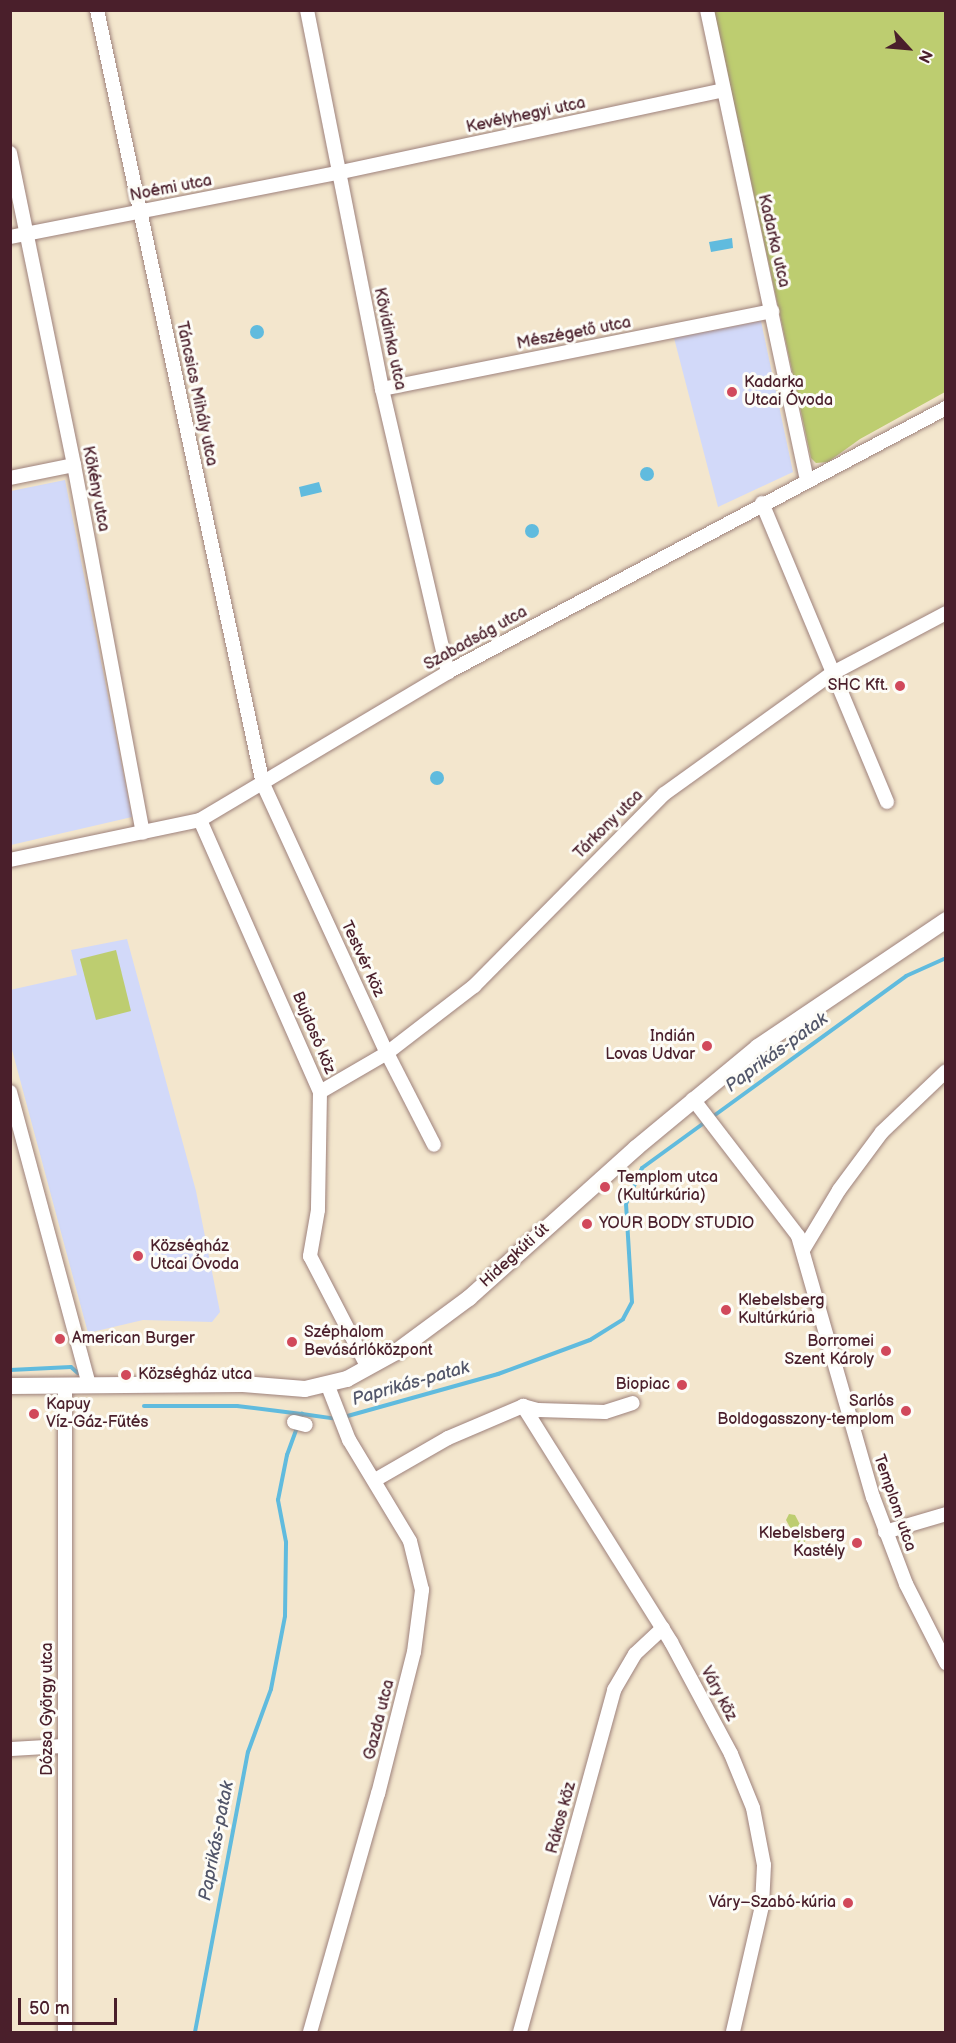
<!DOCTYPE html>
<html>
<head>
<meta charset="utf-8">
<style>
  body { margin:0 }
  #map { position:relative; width:956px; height:2043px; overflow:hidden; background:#f3e6cd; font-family:"Balsamiq Sans",sans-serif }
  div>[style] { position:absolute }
  .built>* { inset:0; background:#d2d9f9 }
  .green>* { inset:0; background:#bdcd70 }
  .water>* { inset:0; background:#60bbde }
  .round { border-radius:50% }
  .stream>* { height:4px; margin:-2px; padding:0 2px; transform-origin:2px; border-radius:2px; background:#60bbde }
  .roads { filter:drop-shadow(0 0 2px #9e827c) drop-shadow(0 0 2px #9e827c) }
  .minor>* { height:14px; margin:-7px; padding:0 7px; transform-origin:7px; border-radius:7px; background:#fff }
  .major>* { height:16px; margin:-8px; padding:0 8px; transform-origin:8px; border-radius:8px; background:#fff }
  .dots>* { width:16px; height:16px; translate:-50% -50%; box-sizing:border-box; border:3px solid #fdfcf7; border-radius:50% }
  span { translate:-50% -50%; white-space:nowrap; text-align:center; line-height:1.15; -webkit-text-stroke:6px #fdfcf7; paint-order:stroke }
  .street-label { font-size:16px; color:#4a1f2b }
  .poi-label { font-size:16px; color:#4a1f2b }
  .left { translate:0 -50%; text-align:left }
  .right { translate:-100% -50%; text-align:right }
  .water-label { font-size:18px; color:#52566a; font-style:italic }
  .frame { position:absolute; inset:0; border:12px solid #4a1f2b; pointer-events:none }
  .north { position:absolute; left:878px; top:18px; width:60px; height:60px; -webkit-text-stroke:4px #fdfcf7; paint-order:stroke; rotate:116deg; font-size:16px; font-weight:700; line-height:24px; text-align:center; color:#4a1f2b }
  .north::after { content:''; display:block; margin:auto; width:21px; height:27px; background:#4a1f2b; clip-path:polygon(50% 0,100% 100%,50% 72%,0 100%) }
  .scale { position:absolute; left:18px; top:1998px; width:99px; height:27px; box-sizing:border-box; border:3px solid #4a1f2b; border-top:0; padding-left:8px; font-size:18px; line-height:21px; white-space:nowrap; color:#4a1f2b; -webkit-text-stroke:4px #fdfcf7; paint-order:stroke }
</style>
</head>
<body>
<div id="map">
  <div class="built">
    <i style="clip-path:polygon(761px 321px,793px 472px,718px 507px,674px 338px)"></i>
    <i style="clip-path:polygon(65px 480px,132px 817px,11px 845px,11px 491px)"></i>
    <i style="clip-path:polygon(127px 939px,196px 1191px,220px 1312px,212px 1322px,143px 1320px,88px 1333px,11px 1046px,10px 990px,77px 975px,71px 950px)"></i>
  </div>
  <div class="green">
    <i style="clip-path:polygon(714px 11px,945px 11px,945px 392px,860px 439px,828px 462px,816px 463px,811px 458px)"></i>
    <i style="clip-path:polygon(116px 950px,131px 1011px,96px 1020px,80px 959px)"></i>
    <i style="clip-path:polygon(789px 1514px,795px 1515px,807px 1538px,803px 1545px,799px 1544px,786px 1520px)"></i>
  </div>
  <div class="water">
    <i style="clip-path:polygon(732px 238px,733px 248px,711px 252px,709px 242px)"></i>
    <i class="round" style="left:250px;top:325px;width:14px;height:14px"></i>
    <i class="round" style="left:640px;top:467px;width:14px;height:14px"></i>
    <i style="clip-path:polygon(319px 482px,322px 492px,301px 497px,299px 487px)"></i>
    <i class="round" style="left:525px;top:524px;width:14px;height:14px"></i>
    <i class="round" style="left:430px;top:771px;width:14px;height:14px"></i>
  </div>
  <div class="stream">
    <i style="left:10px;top:1370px;width:61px;rotate:-2.8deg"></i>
    <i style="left:71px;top:1367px;width:9px;rotate:41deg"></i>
    <i style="left:144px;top:1406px;width:93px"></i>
    <i style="left:237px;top:1406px;width:65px;rotate:7deg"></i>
    <i style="left:344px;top:1417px;width:160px;rotate:-15.6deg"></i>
    <i style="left:498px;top:1374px;width:98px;rotate:-20.3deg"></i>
    <i style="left:590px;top:1340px;width:39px;rotate:-32deg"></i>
    <i style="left:623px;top:1319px;width:19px;rotate:-62deg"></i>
    <i style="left:632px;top:1302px;width:98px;rotate:-93.5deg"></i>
    <i style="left:626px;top:1204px;width:39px;rotate:-66deg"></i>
    <i style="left:642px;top:1168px;width:326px;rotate:-36deg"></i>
    <i style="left:906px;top:976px;width:44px;rotate:-24.2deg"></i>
    <i style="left:195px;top:2032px;width:285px;rotate:-79.3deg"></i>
    <i style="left:248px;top:1752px;width:67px;rotate:-69.9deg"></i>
    <i style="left:271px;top:1689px;width:74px;rotate:-79.1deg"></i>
    <i style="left:285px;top:1616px;width:74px;rotate:-89.2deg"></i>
    <i style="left:286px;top:1542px;width:43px;rotate:-100.8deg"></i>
    <i style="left:278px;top:1500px;width:46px;rotate:-78.7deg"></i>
    <i style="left:287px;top:1455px;width:44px;rotate:-69.9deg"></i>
    <i style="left:302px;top:1414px;width:35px;rotate:8deg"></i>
  </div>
  <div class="roads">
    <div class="minor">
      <i style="left:97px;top:10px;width:792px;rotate:77.9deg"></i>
      <i style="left:263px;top:784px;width:296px;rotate:65.3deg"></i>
      <i style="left:387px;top:1053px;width:103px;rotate:62.9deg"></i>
      <i style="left:307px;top:10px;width:386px;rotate:78.8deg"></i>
      <i style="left:382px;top:389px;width:291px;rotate:76.9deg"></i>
      <i style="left:707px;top:10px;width:480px;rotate:78deg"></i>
      <i style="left:10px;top:153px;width:318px;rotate:78.4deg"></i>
      <i style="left:74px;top:465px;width:374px;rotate:79.4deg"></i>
      <i style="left:10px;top:237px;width:333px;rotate:-11.1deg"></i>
      <i style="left:337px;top:173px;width:393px;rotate:-12.1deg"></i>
      <i style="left:382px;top:389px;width:398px;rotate:-11.3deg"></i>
      <i style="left:10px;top:478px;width:65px;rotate:-11.5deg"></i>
      <i style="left:762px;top:503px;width:324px;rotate:67.3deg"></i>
      <i style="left:200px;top:820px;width:297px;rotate:66.2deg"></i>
      <i style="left:320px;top:1092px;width:118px;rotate:91deg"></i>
      <i style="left:318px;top:1210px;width:47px;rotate:99.9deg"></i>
      <i style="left:310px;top:1256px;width:126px;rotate:62.6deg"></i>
      <i style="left:10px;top:860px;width:194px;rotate:-11.9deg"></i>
      <i style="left:200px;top:820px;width:289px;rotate:-30.8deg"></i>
      <i style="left:448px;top:672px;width:564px;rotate:-27.93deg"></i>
      <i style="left:10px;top:1092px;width:303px;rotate:74.9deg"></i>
      <i style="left:320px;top:1092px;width:78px;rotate:-30.2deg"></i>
      <i style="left:387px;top:1053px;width:110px;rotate:-37.6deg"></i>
      <i style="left:474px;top:986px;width:270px;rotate:-45.3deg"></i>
      <i style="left:664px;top:794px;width:206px;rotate:-35.7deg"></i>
      <i style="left:831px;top:674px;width:130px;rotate:-27.9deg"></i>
      <i style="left:693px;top:1099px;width:173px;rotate:52.5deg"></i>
      <i style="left:798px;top:1236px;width:272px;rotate:74deg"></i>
      <i style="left:873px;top:1497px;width:93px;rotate:69.2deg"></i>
      <i style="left:906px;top:1584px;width:89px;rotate:63.1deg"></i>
      <i style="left:803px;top:1250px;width:70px;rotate:-59deg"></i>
      <i style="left:839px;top:1190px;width:72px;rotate:-53.4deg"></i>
      <i style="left:882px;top:1132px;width:88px;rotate:-43.6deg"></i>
      <i style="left:65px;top:1385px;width:647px;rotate:90deg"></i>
      <i style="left:523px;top:1406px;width:279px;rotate:57.9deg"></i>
      <i style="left:671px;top:1642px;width:127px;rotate:61.8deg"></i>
      <i style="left:731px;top:1754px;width:58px;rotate:67.8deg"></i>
      <i style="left:753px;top:1808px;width:58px;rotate:79.1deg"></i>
      <i style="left:764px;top:1865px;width:41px;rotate:92.8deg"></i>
      <i style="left:762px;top:1906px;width:129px;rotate:103deg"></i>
      <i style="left:294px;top:1422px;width:12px;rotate:14deg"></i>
      <i style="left:375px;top:1480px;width:84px;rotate:-29.9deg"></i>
      <i style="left:448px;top:1438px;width:82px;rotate:-23.1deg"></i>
      <i style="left:523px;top:1406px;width:16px;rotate:15deg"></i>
      <i style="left:538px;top:1410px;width:67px;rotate:1.7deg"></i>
      <i style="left:605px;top:1412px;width:29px;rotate:-18deg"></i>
      <i style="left:885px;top:1532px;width:64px;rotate:-16.4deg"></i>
      <i style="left:10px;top:1749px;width:54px;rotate:-3.2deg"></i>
      <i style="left:310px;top:2032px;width:248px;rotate:-74.1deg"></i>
      <i style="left:378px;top:1794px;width:146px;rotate:-75.8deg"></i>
      <i style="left:414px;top:1652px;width:63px;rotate:-82.6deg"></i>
      <i style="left:422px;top:1590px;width:50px;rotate:-103.8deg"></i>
      <i style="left:410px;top:1541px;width:118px;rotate:-121.1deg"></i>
      <i style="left:349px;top:1440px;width:58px;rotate:-111.3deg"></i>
      <i style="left:520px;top:2032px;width:355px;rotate:-74.6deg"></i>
      <i style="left:614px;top:1690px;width:42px;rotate:-59.7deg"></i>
      <i style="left:635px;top:1654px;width:38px;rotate:-43deg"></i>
    </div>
    <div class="major">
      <i style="left:10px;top:1386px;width:233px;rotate:-0.5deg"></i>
      <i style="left:243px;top:1384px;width:62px;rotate:4.6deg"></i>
      <i style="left:305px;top:1389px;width:43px;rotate:-13.4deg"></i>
      <i style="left:347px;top:1379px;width:56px;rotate:-28.9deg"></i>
      <i style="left:396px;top:1352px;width:91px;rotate:-36.5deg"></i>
      <i style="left:469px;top:1298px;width:224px;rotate:-41.9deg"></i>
      <i style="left:636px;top:1148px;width:158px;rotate:-39.6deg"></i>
      <i style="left:758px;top:1047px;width:227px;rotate:-34deg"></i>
    </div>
  </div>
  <div class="dots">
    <i style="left:732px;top:392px;background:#d1495b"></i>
    <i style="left:900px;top:686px;background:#d1495b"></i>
    <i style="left:707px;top:1046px;background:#d1495b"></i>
    <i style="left:605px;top:1187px;background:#d1495b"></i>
    <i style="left:587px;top:1224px;background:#d1495b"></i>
    <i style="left:138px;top:1256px;background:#d1495b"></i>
    <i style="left:726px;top:1310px;background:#d1495b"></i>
    <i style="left:60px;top:1339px;background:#d1495b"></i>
    <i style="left:292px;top:1342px;background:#d1495b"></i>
    <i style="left:886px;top:1351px;background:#d1495b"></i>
    <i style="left:126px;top:1375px;background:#d1495b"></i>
    <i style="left:682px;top:1385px;background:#d1495b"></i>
    <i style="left:906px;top:1411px;background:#d1495b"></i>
    <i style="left:34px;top:1414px;background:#d1495b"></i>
    <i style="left:857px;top:1543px;background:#d1495b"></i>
    <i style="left:848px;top:1903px;background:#d1495b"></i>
  </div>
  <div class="street-label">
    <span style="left:526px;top:116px;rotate:-12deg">Kevélyhegyi utca</span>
    <span style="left:171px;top:189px;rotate:-11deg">Noémi utca</span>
    <span style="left:773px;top:241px;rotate:77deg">Kadarka utca</span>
    <span style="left:574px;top:334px;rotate:-11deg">Mészégető utca</span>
    <span style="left:389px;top:339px;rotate:78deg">Kövidinka utca</span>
    <span style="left:196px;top:394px;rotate:78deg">Táncsics Mihály utca</span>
    <span style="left:95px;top:489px;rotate:79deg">Kökény utca</span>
    <span style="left:476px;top:639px;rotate:-29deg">Szabadság utca</span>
    <span style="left:609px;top:825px;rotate:-45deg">Tárkony utca</span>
    <span style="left:362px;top:959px;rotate:65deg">Testvér köz</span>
    <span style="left:313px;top:1033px;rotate:67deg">Bujdosó köz</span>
    <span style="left:515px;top:1256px;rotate:-42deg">Hidegkúti út</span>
    <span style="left:894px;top:1503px;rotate:71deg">Templom utca</span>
    <span style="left:718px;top:1694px;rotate:62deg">Váry köz</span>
    <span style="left:48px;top:1709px;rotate:-90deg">Dózsa György utca</span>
    <span style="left:380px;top:1720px;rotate:-76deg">Gazda utca</span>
    <span style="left:562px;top:1818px;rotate:-75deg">Rákos köz</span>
  </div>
  <div class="poi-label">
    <span class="left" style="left:744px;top:392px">Kadarka<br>Utcai Óvoda</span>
    <span class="right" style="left:888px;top:686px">SHC Kft.</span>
    <span class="right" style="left:695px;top:1046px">Indián<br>Lovas Udvar</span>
    <span class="left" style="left:617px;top:1187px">Templom utca<br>(Kultúrkúria)</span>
    <span class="left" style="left:599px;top:1224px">YOUR BODY STUDIO</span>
    <span class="left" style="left:150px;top:1256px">Községház<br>Utcai Óvoda</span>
    <span class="left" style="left:738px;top:1310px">Klebelsberg<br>Kultúrkúria</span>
    <span class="left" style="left:304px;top:1342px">Széphalom<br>Bevásárlóközpont</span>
    <span class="left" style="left:72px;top:1339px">American Burger</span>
    <span class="right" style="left:874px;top:1351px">Borromei<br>Szent Károly</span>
    <span class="left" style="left:138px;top:1375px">Községház utca</span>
    <span class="right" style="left:670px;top:1385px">Biopiac</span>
    <span class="right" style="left:894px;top:1411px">Sarlós<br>Boldogasszony-templom</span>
    <span class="left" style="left:46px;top:1414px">Kapuy<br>Víz-Gáz-Fűtés</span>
    <span class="right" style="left:845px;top:1543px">Klebelsberg<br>Kastély</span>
    <span class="right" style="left:836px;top:1903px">Váry–Szabó-kúria</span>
  </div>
  <div class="water-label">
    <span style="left:777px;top:1053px;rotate:-36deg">Paprikás-patak</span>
    <span style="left:411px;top:1384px;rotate:-16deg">Paprikás-patak</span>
    <span style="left:217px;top:1841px;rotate:-79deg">Paprikás-patak</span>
  </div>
  <div class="frame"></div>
  <div class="north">N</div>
  <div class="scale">50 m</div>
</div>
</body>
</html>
